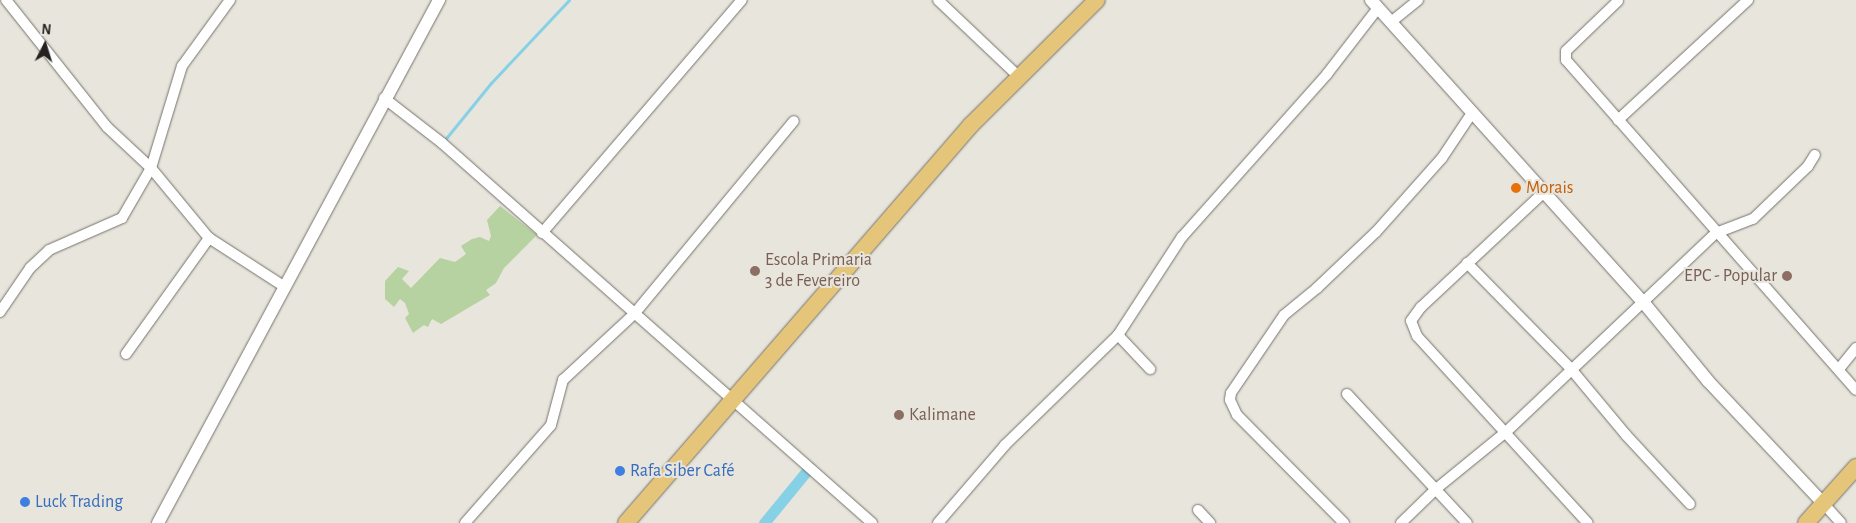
<!DOCTYPE html>
<html>
<head>
<meta charset="utf-8">
<style>
  body { margin:0 }
  #map { position:relative; width:1856px; height:523px; overflow:hidden; background:#e8e5dd; font-family:"Alegreya Sans",sans-serif }
  div>[style] { position:absolute }
  .green>* { inset:0; background:#b6d2a0 }
  .stream>* { height:3px; margin:-1.5px; padding:0 1.5px; transform-origin:1.5px; border-radius:1.5px; background:#87d1e6 }
  .canal>* { height:11px; margin:-5.5px; padding:0 5.5px; transform-origin:5.5px; border-radius:5.5px; background:#87d1e6 }
  .roads { filter:drop-shadow(0 0 1px #74726a) drop-shadow(0 0 1px #74726a) }
  .minor>* { height:10px; margin:-5px; padding:0 5px; transform-origin:5px; border-radius:5px; background:#fff }
  .tertiary>* { height:12px; margin:-6px; padding:0 6px; transform-origin:6px; border-radius:6px; background:#fff }
  .primary>* { height:16px; margin:-8px; padding:0 8px; transform-origin:8px; border-radius:8px; background:#e5c57a }
  .dots>* { width:14px; height:14px; translate:-50% -50%; box-sizing:border-box; border:2px solid #e8e5dd; border-radius:50% }
  span { translate:-50% -50%; white-space:nowrap; text-align:center; line-height:1.15; -webkit-text-stroke:4px #e8e5dd; paint-order:stroke }
  .food-label { font-size:18px; color:#c56008 }
  .left { translate:0 -50%; text-align:left }
  .education-label { font-size:18px; color:#785e54 }
  .right { translate:-100% -50%; text-align:right }
  .shop-label { font-size:18px; color:#366cbe }
  .north { position:absolute; left:20px; top:20px; width:50px; height:50px; -webkit-text-stroke:4px #e8e5dd; paint-order:stroke; rotate:5deg; font-size:14px; font-weight:700; line-height:20px; text-align:center; color:#23221f }
  .north::after { content:''; display:block; margin:auto; width:18px; height:22px; background:#23221f; clip-path:polygon(50% 0,100% 100%,50% 72%,0 100%) }
</style>
</head>
<body>
<div id="map">
  <div class="green">
    <i style="clip-path:polygon(500px 206px,537px 235px,504px 268px,496px 283px,486px 290px,490px 295px,441px 324px,432px 319px,428px 327px,424px 325px,413px 333px,405px 318px,409px 314px,405px 303px,400px 299px,394px 307px,385px 299px,385px 281px,398px 267px,409px 271px,402px 279px,411px 288px,440px 258px,455px 262px,466px 254px,461px 246px,472px 239px,480px 237px,489px 241px,491px 236px,487px 220px)"></i>
  </div>
  <div class="stream">
    <i style="left:443px;top:142px;width:76px;rotate:-50.9deg"></i>
    <i style="left:491px;top:83px;width:114px;rotate:-46.8deg"></i>
  </div>
  <div class="canal">
    <i style="left:764px;top:523px;width:72px;rotate:-50.6deg"></i>
  </div>
  <div class="roads">
    <div class="minor">
      <i style="left:230px;top:0;width:82px;rotate:126deg"></i>
      <i style="left:182px;top:66px;width:107px;rotate:106.9deg"></i>
      <i style="left:151px;top:168px;width:91px;rotate:50.4deg"></i>
      <i style="left:209px;top:238px;width:90px;rotate:32.8deg"></i>
      <i style="left:938px;top:0;width:110px;rotate:43.5deg"></i>
      <i style="left:1618px;top:1px;width:72px;rotate:136.1deg"></i>
      <i style="left:1566px;top:51px;width:9px;rotate:90deg"></i>
      <i style="left:1566px;top:60px;width:439px;rotate:48.7deg"></i>
      <i style="left:1391px;top:22px;width:35px;rotate:-39deg"></i>
      <i style="left:384px;top:98px;width:73px;rotate:37.8deg"></i>
      <i style="left:442px;top:143px;width:574px;rotate:41.47deg"></i>
      <i style="left:1618px;top:120px;width:177px;rotate:-42.7deg"></i>
      <i style="left:1543px;top:193px;width:167px;rotate:136.9deg"></i>
      <i style="left:1421px;top:307px;width:17px;rotate:126deg"></i>
      <i style="left:1411px;top:321px;width:16px;rotate:68deg"></i>
      <i style="left:1417px;top:336px;width:253px;rotate:47.6deg"></i>
      <i style="left:542px;top:233px;width:307px;rotate:-49.4deg"></i>
      <i style="left:1467px;top:263px;width:148px;rotate:45.5deg"></i>
      <i style="left:1571px;top:369px;width:86px;rotate:50.2deg"></i>
      <i style="left:1626px;top:435px;width:94px;rotate:47.2deg"></i>
      <i style="left:0;top:312px;width:53px;rotate:-55.7deg"></i>
      <i style="left:30px;top:268px;width:26px;rotate:-43deg"></i>
      <i style="left:49px;top:250px;width:80px;rotate:-23.7deg"></i>
      <i style="left:122px;top:218px;width:58px;rotate:-59.9deg"></i>
      <i style="left:151px;top:168px;width:60px;rotate:-137deg"></i>
      <i style="left:107px;top:127px;width:162px;rotate:-128.5deg"></i>
      <i style="left:1118px;top:335px;width:47px;rotate:46.7deg"></i>
      <i style="left:126px;top:354px;width:143px;rotate:-54.4deg"></i>
      <i style="left:1839px;top:369px;width:27px;rotate:-51deg"></i>
      <i style="left:1347px;top:394px;width:176px;rotate:47.1deg"></i>
      <i style="left:1824px;top:504px;width:25px;rotate:48deg"></i>
      <i style="left:1198px;top:510px;width:18px;rotate:47deg"></i>
      <i style="left:465px;top:523px;width:130px;rotate:-48.7deg"></i>
      <i style="left:551px;top:425px;width:47px;rotate:-75.1deg"></i>
      <i style="left:563px;top:380px;width:98px;rotate:-42.9deg"></i>
      <i style="left:635px;top:313px;width:249px;rotate:-50.4deg"></i>
      <i style="left:938px;top:523px;width:103px;rotate:-49.3deg"></i>
      <i style="left:1005px;top:445px;width:158px;rotate:-44.2deg"></i>
      <i style="left:1118px;top:335px;width:117px;rotate:-56.9deg"></i>
      <i style="left:1182px;top:237px;width:218px;rotate:-48.3deg"></i>
      <i style="left:1327px;top:74px;width:83px;rotate:-52.3deg"></i>
      <i style="left:1344px;top:523px;width:152px;rotate:-134.7deg"></i>
      <i style="left:1237px;top:415px;width:17px;rotate:-115deg"></i>
      <i style="left:1230px;top:400px;width:7px;rotate:-82deg"></i>
      <i style="left:1231px;top:393px;width:94px;rotate:-55.8deg"></i>
      <i style="left:1284px;top:315px;width:43px;rotate:-39.3deg"></i>
      <i style="left:1317px;top:288px;width:81px;rotate:-43.5deg"></i>
      <i style="left:1376px;top:232px;width:99px;rotate:-48.3deg"></i>
      <i style="left:1442px;top:158px;width:54px;rotate:-56.3deg"></i>
      <i style="left:1401px;top:523px;width:49px;rotate:-44.2deg"></i>
      <i style="left:1436px;top:489px;width:90px;rotate:-39.2deg"></i>
      <i style="left:1506px;top:432px;width:289px;rotate:-43.5deg"></i>
      <i style="left:1716px;top:233px;width:40px;rotate:-21deg"></i>
      <i style="left:1753px;top:219px;width:76px;rotate:-43.9deg"></i>
      <i style="left:1808px;top:166px;width:13px;rotate:-58deg"></i>
    </div>
    <div class="tertiary">
      <i style="left:1371px;top:0;width:408px;rotate:48deg"></i>
      <i style="left:1644px;top:303px;width:101px;rotate:50.6deg"></i>
      <i style="left:1708px;top:381px;width:169px;rotate:46.7deg"></i>
      <i style="left:158px;top:523px;width:594px;rotate:-61.75deg"></i>
    </div>
    <div class="primary">
      <i style="left:626px;top:523px;width:527px;rotate:-49.08deg"></i>
      <i style="left:971px;top:125px;width:177px;rotate:-44.8deg"></i>
      <i style="left:1806px;top:523px;width:75px;rotate:-48.2deg"></i>
    </div>
  </div>
  <div class="dots">
    <i style="left:1516px;top:188px;background:#e8710a"></i>
    <i style="left:755px;top:271px;background:#8d6e63"></i>
    <i style="left:1787px;top:276px;background:#8d6e63"></i>
    <i style="left:899px;top:415px;background:#8d6e63"></i>
    <i style="left:620px;top:471px;background:#3f7fe0"></i>
    <i style="left:25px;top:502px;background:#3f7fe0"></i>
  </div>
  <div class="food-label">
    <span class="left" style="left:1526px;top:188px">Morais</span>
  </div>
  <div class="education-label">
    <span class="left" style="left:765px;top:271px">Escola Primaria<br>3 de Fevereiro</span>
    <span class="right" style="left:1777px;top:276px">EPC - Popular</span>
    <span class="left" style="left:909px;top:415px">Kalimane</span>
  </div>
  <div class="shop-label">
    <span class="left" style="left:630px;top:471px">Rafa Siber Café</span>
    <span class="left" style="left:35px;top:502px">Luck Trading</span>
  </div>
  <div class="north">N</div>
</div>
</body>
</html>
